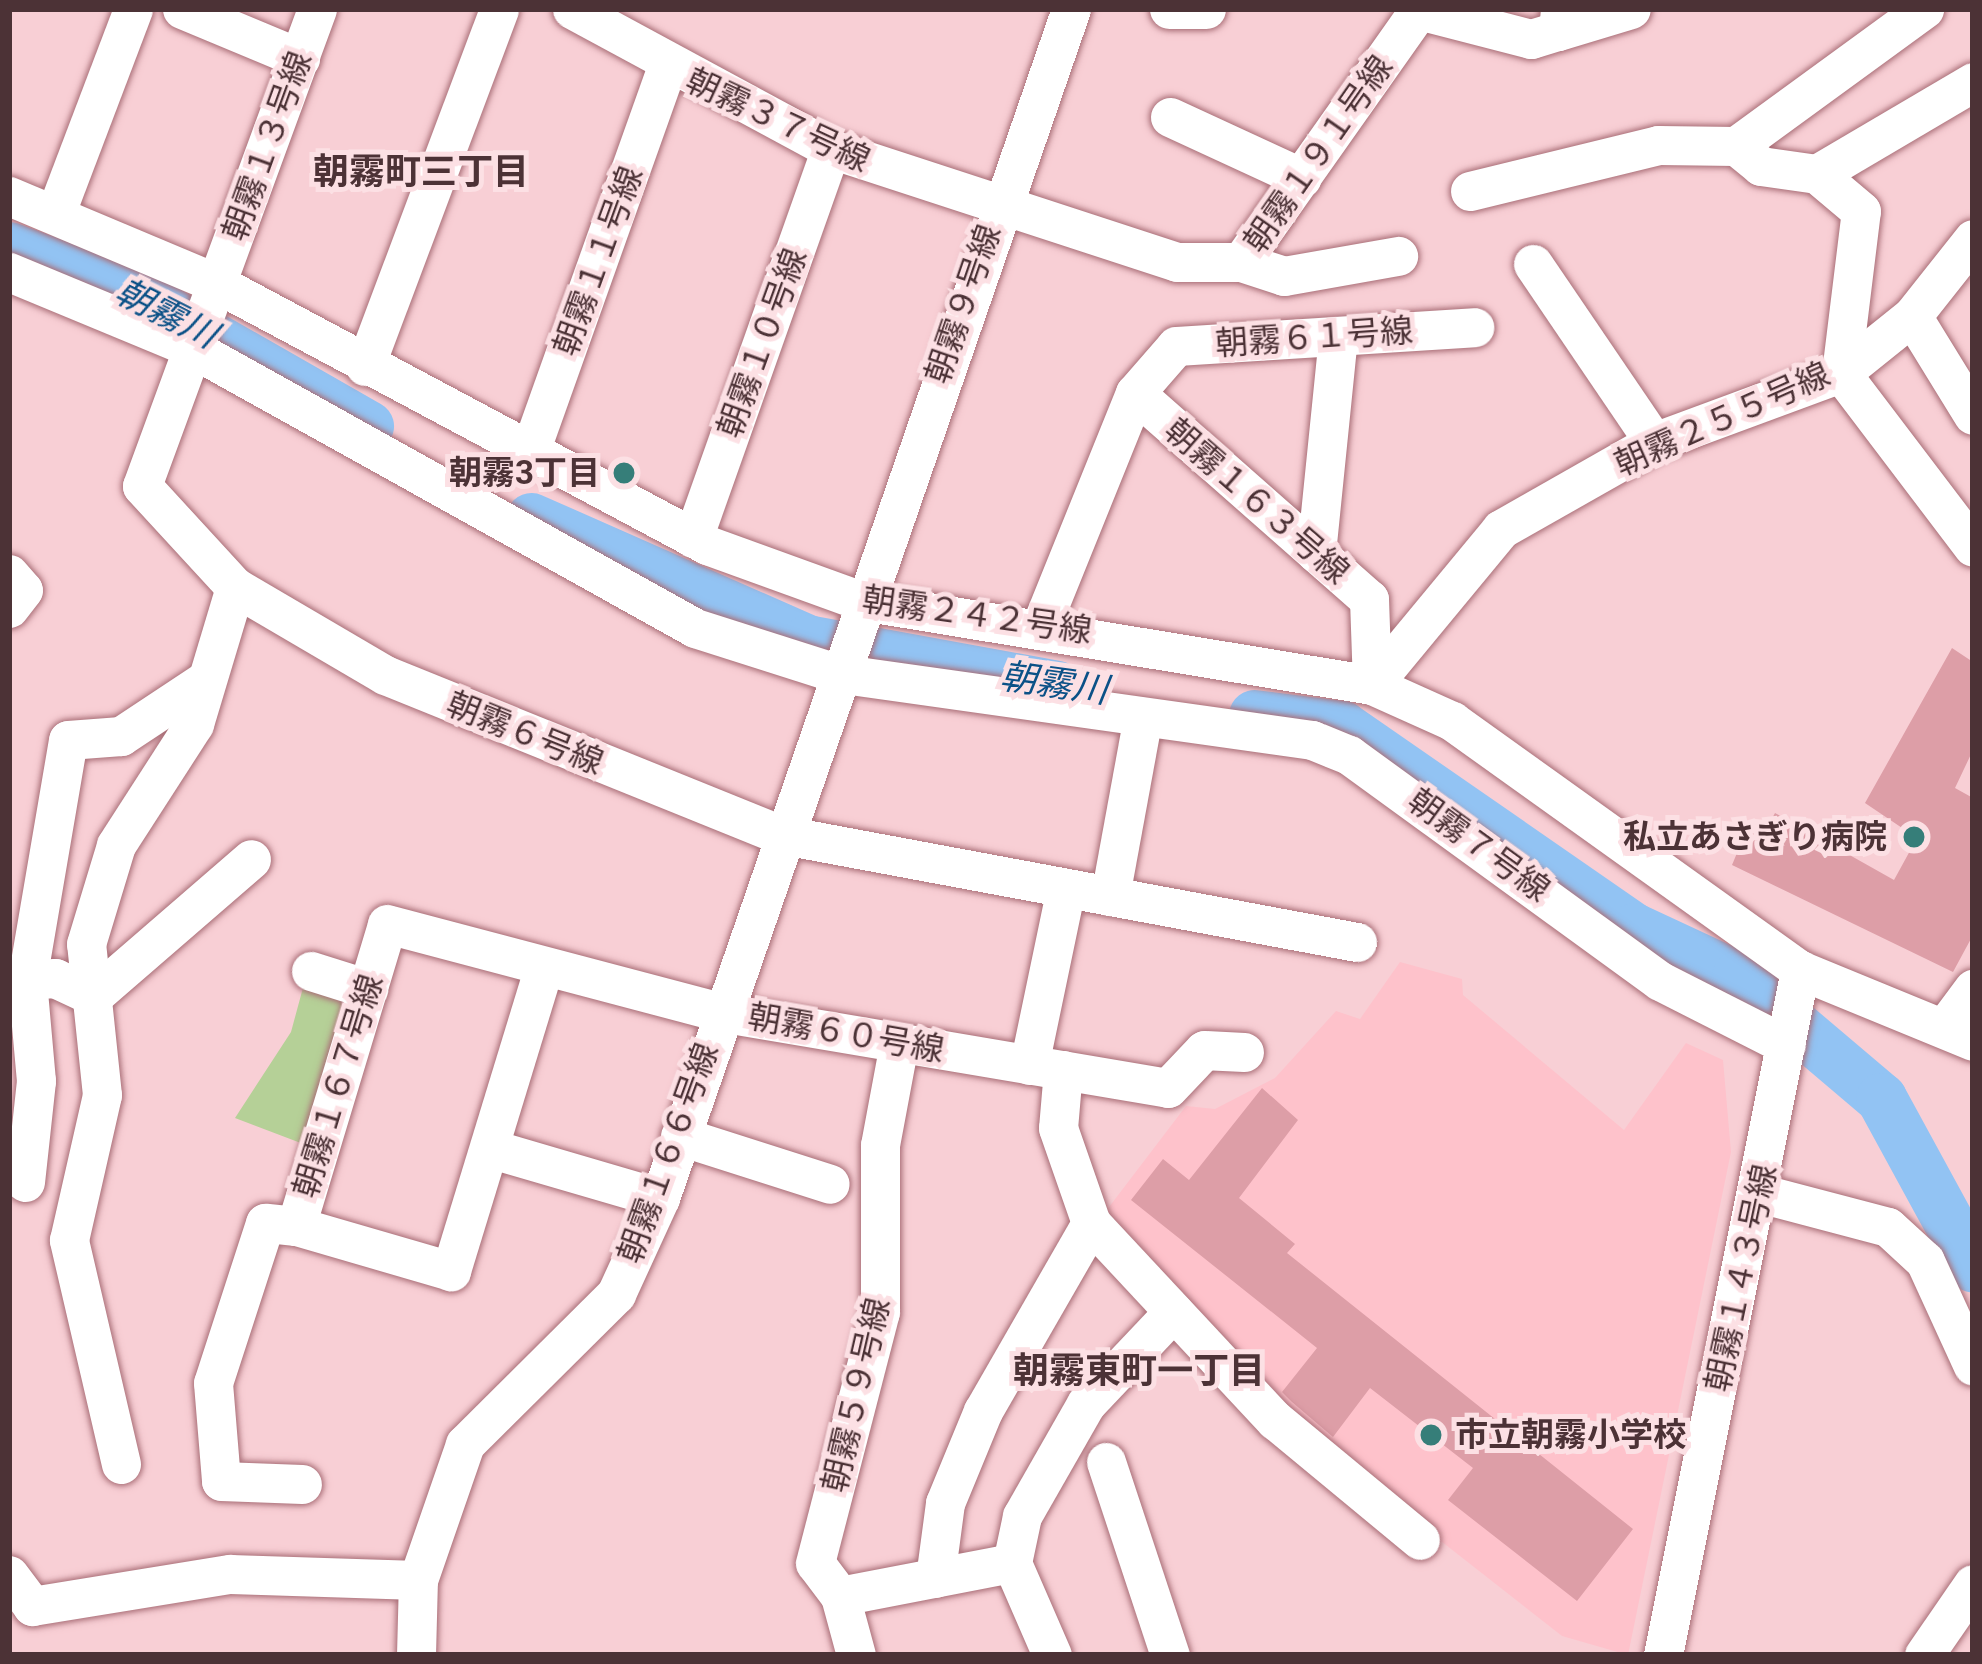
<!DOCTYPE html>
<html>
<head>
<meta charset="utf-8">
<style>
  body { margin:0 }
  #map { position:relative; width:1982px; height:1664px; overflow:hidden; background:#f8cfd5; font-family:Roboto,"Noto Sans JP",sans-serif }
  div>[style] { position:absolute }
  .built>* { inset:0; background:#fec2cb }
  .green>* { inset:0; background:#b5d097 }
  .river>* { height:51px; margin:-25.5px; padding:0 25.5px; transform-origin:25.5px; border-radius:25.5px; background:#92c3f3 }
  .building>* { inset:0; background:#dd9ea7 }
  .roads { filter:drop-shadow(0 0 3px #a96e77) drop-shadow(0 0 3px #a96e77) }
  .minor>* { height:39px; margin:-19.5px; padding:0 19.5px; transform-origin:19.5px; border-radius:19.5px; background:#fff }
  .dots>* { width:33px; height:33px; translate:-50% -50%; box-sizing:border-box; border:6px solid #fce0e4; border-radius:50% }
  span { translate:-50% -50%; white-space:nowrap; text-align:center; line-height:1.15; -webkit-text-stroke:10px #fce0e4; paint-order:stroke }
  .street-label { font-size:33px; color:#4c3236 }
  .poi-label { font-size:33px; color:#4c3236; font-weight:700 }
  .right { translate:-100% -50%; text-align:right }
  .left { translate:0 -50%; text-align:left }
  .neighbourhood-label { font-size:36px; color:#4c3236; font-weight:700 }
  .water-label { font-size:36px; color:#0b5187; font-style:italic }
  .frame { position:absolute; inset:0; border:12px solid #4c3236; pointer-events:none }
</style>
</head>
<body>
<div id="map">
  <div class="built">
    <i style="clip-path:polygon(1400px 962px,1462px 979px,1463px 995px,1624px 1130px,1686px 1043px,1723px 1060px,1731px 1152px,1628px 1655px,1562px 1636px,1284px 1418px,1106px 1211px,1186px 1106px,1215px 1109px,1275px 1078px,1336px 1011px,1360px 1019px)"></i>
  </div>
  <div class="green">
    <i style="clip-path:polygon(304px 984px,350px 996px,306px 1145px,235px 1118px,291px 1032px)"></i>
  </div>
  <div class="river">
    <i style="left:9px;top:247px;width:136px;rotate:20.2deg"></i>
    <i style="left:137px;top:294px;width:266px;rotate:29.7deg"></i>
    <i style="left:531px;top:518px;width:302px;rotate:23.8deg"></i>
    <i style="left:807px;top:640px;width:254px;rotate:10.4deg"></i>
    <i style="left:1254px;top:715px;width:89px;rotate:7.1deg"></i>
    <i style="left:1342px;top:726px;width:355px;rotate:34.7deg"></i>
    <i style="left:1634px;top:928px;width:114px;rotate:25deg"></i>
    <i style="left:1737px;top:976px;width:189px;rotate:40.3deg"></i>
    <i style="left:1881px;top:1098px;width:192px;rotate:61.4deg"></i>
  </div>
  <div class="building">
    <i style="clip-path:polygon(1952px 648px,1973px 662px,1973px 750px,1955px 788px,1973px 798px,1973px 935px,1953px 972px,1732px 865px,1747px 829px,1762px 837px,1775px 813px,1894px 880px,1917px 838px,1865px 803px)"></i>
    <i style="clip-path:polygon(1262px 1088px,1298px 1120px,1239px 1198px,1295px 1244px,1287px 1253px,1633px 1529px,1577px 1601px,1448px 1500px,1473px 1468px,1370px 1388px,1333px 1437px,1292px 1402px,1282px 1392px,1317px 1348px,1131px 1200px,1163px 1159px,1189px 1180px)"></i>
  </div>
  <div class="roads">
    <div class="minor">
      <i style="left:182px;top:9px;width:128px;rotate:22.6deg"></i>
      <i style="left:317px;top:9px;width:508px;rotate:110.15deg"></i>
      <i style="left:142px;top:486px;width:137px;rotate:47.4deg"></i>
      <i style="left:235px;top:587px;width:174px;rotate:30.4deg"></i>
      <i style="left:385px;top:675px;width:424px;rotate:22deg"></i>
      <i style="left:778px;top:834px;width:589px;rotate:10.57deg"></i>
      <i style="left:572px;top:9px;width:294px;rotate:28.4deg"></i>
      <i style="left:831px;top:149px;width:364px;rotate:18.1deg"></i>
      <i style="left:1177px;top:262px;width:64px"></i>
      <i style="left:1241px;top:262px;width:309px;rotate:-54.8deg"></i>
      <i style="left:1419px;top:10px;width:116px;rotate:14.5deg"></i>
      <i style="left:1531px;top:39px;width:28px;rotate:-17deg"></i>
      <i style="left:1169px;top:9px;width:37px"></i>
      <i style="left:1560px;top:9px;width:22px;rotate:95deg"></i>
      <i style="left:1558px;top:31px;width:76px;rotate:-16.8deg"></i>
      <i style="left:1170px;top:117px;width:145px;rotate:24.8deg"></i>
      <i style="left:1817px;top:174px;width:181px;rotate:-30.5deg"></i>
      <i style="left:1470px;top:191px;width:194px;rotate:-13.7deg"></i>
      <i style="left:1658px;top:145px;width:78px;rotate:0.7deg"></i>
      <i style="left:9px;top:196px;width:225px;rotate:22.8deg"></i>
      <i style="left:216px;top:283px;width:557px;rotate:28.08deg"></i>
      <i style="left:707px;top:545px;width:165px;rotate:19.9deg"></i>
      <i style="left:862px;top:601px;width:517px;rotate:9.35deg"></i>
      <i style="left:1372px;top:685px;width:88px;rotate:24.2deg"></i>
      <i style="left:1452px;top:721px;width:428px;rotate:35.6deg"></i>
      <i style="left:1800px;top:970px;width:187px;rotate:22.3deg"></i>
      <i style="left:56px;top:212px;width:217px;rotate:-69.2deg"></i>
      <i style="left:1973px;top:239px;width:98px;rotate:128.4deg"></i>
      <i style="left:1912px;top:316px;width:91px;rotate:141.2deg"></i>
      <i style="left:1841px;top:373px;width:218px;rotate:52.8deg"></i>
      <i style="left:1241px;top:262px;width:45px;rotate:18deg"></i>
      <i style="left:1284px;top:276px;width:116px;rotate:-10deg"></i>
      <i style="left:1533px;top:264px;width:215px;rotate:55.8deg"></i>
      <i style="left:9px;top:272px;width:194px;rotate:22.5deg"></i>
      <i style="left:188px;top:346px;width:580px;rotate:29.08deg"></i>
      <i style="left:695px;top:628px;width:148px;rotate:17.7deg"></i>
      <i style="left:836px;top:673px;width:481px;rotate:8deg"></i>
      <i style="left:1312px;top:740px;width:40px;rotate:22deg"></i>
      <i style="left:1349px;top:755px;width:384px;rotate:36deg"></i>
      <i style="left:1660px;top:981px;width:141px;rotate:26.9deg"></i>
      <i style="left:1912px;top:316px;width:116px;rotate:58.4deg"></i>
      <i style="left:365px;top:366px;width:381px;rotate:-69.4deg"></i>
      <i style="left:1135px;top:393px;width:312px;rotate:41.4deg"></i>
      <i style="left:1369px;top:599px;width:86px;rotate:88deg"></i>
      <i style="left:529px;top:454px;width:409px;rotate:-70.4deg"></i>
      <i style="left:693px;top:538px;width:413px;rotate:-70.5deg"></i>
      <i style="left:1316px;top:553px;width:218px;rotate:-84.2deg"></i>
      <i style="left:9px;top:574px;width:21px;rotate:49deg"></i>
      <i style="left:23px;top:590px;width:23px;rotate:128deg"></i>
      <i style="left:1042px;top:623px;width:248px;rotate:-68deg"></i>
      <i style="left:1135px;top:393px;width:62px;rotate:-48.9deg"></i>
      <i style="left:1176px;top:346px;width:299px;rotate:-3.6deg"></i>
      <i style="left:204px;top:681px;width:100px;rotate:146.5deg"></i>
      <i style="left:121px;top:736px;width:53px;rotate:175.7deg"></i>
      <i style="left:68px;top:740px;width:243px;rotate:99.7deg"></i>
      <i style="left:27px;top:980px;width:28px;rotate:-4deg"></i>
      <i style="left:55px;top:978px;width:42px;rotate:25.3deg"></i>
      <i style="left:93px;top:996px;width:209px;rotate:-40.9deg"></i>
      <i style="left:1372px;top:685px;width:202px;rotate:-50.4deg"></i>
      <i style="left:1501px;top:529px;width:176px;rotate:-29.6deg"></i>
      <i style="left:1654px;top:442px;width:199px;rotate:-20.3deg"></i>
      <i style="left:1841px;top:373px;width:163px;rotate:-83deg"></i>
      <i style="left:1861px;top:211px;width:57px;rotate:-139.9deg"></i>
      <i style="left:1817px;top:174px;width:57px;rotate:-171.9deg"></i>
      <i style="left:1761px;top:166px;width:32px;rotate:-141deg"></i>
      <i style="left:1736px;top:146px;width:233px;rotate:-36.1deg"></i>
      <i style="left:1110px;top:896px;width:182px;rotate:-79.6deg"></i>
      <i style="left:311px;top:971px;width:60px;rotate:17.5deg"></i>
      <i style="left:542px;top:973px;width:312px;rotate:107deg"></i>
      <i style="left:451px;top:1271px;width:161px;rotate:-163.8deg"></i>
      <i style="left:296px;top:1226px;width:315px;rotate:-73.2deg"></i>
      <i style="left:387px;top:924px;width:343px;rotate:14.8deg"></i>
      <i style="left:719px;top:1012px;width:455px;rotate:9.6deg"></i>
      <i style="left:1168px;top:1088px;width:52px;rotate:-46.5deg"></i>
      <i style="left:1204px;top:1050px;width:40px;rotate:2.9deg"></i>
      <i style="left:1944px;top:1028px;width:49px;rotate:-53.4deg"></i>
      <i style="left:1029px;top:1065px;width:181px;rotate:-78.2deg"></i>
      <i style="left:1063px;top:1070px;width:58px;rotate:94.9deg"></i>
      <i style="left:1058px;top:1128px;width:101px;rotate:70.8deg"></i>
      <i style="left:1091px;top:1223px;width:270px;rotate:47deg"></i>
      <i style="left:1275px;top:1420px;width:188px;rotate:39.6deg"></i>
      <i style="left:680px;top:1136px;width:157px;rotate:17.7deg"></i>
      <i style="left:492px;top:1149px;width:175px;rotate:16.3deg"></i>
      <i style="left:25px;top:1182px;width:102px;rotate:-83.8deg"></i>
      <i style="left:36px;top:1081px;width:101px;rotate:-95.1deg"></i>
      <i style="left:1759px;top:1193px;width:133px;rotate:14.8deg"></i>
      <i style="left:1888px;top:1227px;width:50px;rotate:42.6deg"></i>
      <i style="left:1925px;top:1261px;width:115px;rotate:65.4deg"></i>
      <i style="left:296px;top:1226px;width:31px;rotate:-174deg"></i>
      <i style="left:265px;top:1223px;width:168px;rotate:108deg"></i>
      <i style="left:213px;top:1383px;width:98px;rotate:85.3deg"></i>
      <i style="left:221px;top:1481px;width:81px;rotate:2.1deg"></i>
      <i style="left:1106px;top:1462px;width:203px;rotate:71.7deg"></i>
      <i style="left:121px;top:1464px;width:230px;rotate:-103.1deg"></i>
      <i style="left:69px;top:1240px;width:149px;rotate:-77.2deg"></i>
      <i style="left:102px;top:1095px;width:152px;rotate:-96deg"></i>
      <i style="left:86px;top:944px;width:103px;rotate:-73.1deg"></i>
      <i style="left:116px;top:845px;width:144px;rotate:-57.2deg"></i>
      <i style="left:194px;top:724px;width:143px;rotate:-73.3deg"></i>
      <i style="left:9px;top:1575px;width:39px;rotate:53deg"></i>
      <i style="left:32px;top:1606px;width:201px;rotate:-9.2deg"></i>
      <i style="left:230px;top:1574px;width:188px;rotate:1.8deg"></i>
      <i style="left:935px;top:1578px;width:76px;rotate:-82.4deg"></i>
      <i style="left:945px;top:1503px;width:100px;rotate:-67.6deg"></i>
      <i style="left:983px;top:1411px;width:217px;rotate:-60.1deg"></i>
      <i style="left:840px;top:1596px;width:175px;rotate:-10.9deg"></i>
      <i style="left:416px;top:1655px;width:75px;rotate:-88.5deg"></i>
      <i style="left:418px;top:1580px;width:144px;rotate:-70.9deg"></i>
      <i style="left:465px;top:1444px;width:213px;rotate:-44.8deg"></i>
      <i style="left:616px;top:1294px;width:106px;rotate:-65.4deg"></i>
      <i style="left:660px;top:1198px;width:1258px;rotate:-70.93deg"></i>
      <i style="left:856px;top:1655px;width:61px;rotate:-105.2deg"></i>
      <i style="left:840px;top:1596px;width:41px;rotate:-127.1deg"></i>
      <i style="left:815px;top:1563px;width:259px;rotate:-75.5deg"></i>
      <i style="left:880px;top:1312px;width:167px;rotate:-90deg"></i>
      <i style="left:880px;top:1145px;width:104px;rotate:-79.4deg"></i>
      <i style="left:1052px;top:1655px;width:100px;rotate:-113.5deg"></i>
      <i style="left:1012px;top:1563px;width:48px;rotate:-78deg"></i>
      <i style="left:1022px;top:1516px;width:129px;rotate:-60.3deg"></i>
      <i style="left:1086px;top:1404px;width:127px;rotate:-46.6deg"></i>
      <i style="left:1663px;top:1655px;width:699px;rotate:-78.69deg"></i>
      <i style="left:1924px;top:1655px;width:86px;rotate:-55.4deg"></i>
    </div>
  </div>
  <div class="dots">
    <i style="left:624px;top:473px;background:#367e79"></i>
    <i style="left:1914px;top:837px;background:#367e79"></i>
    <i style="left:1431px;top:1435px;background:#367e79"></i>
  </div>
  <div class="street-label">
    <span style="left:778px;top:120px;rotate:25deg">朝霧３７号線</span>
    <span style="left:267px;top:146px;rotate:-70deg">朝霧１３号線</span>
    <span style="left:1318px;top:154px;rotate:-55deg">朝霧１９１号線</span>
    <span style="left:598px;top:261px;rotate:-70deg">朝霧１１号線</span>
    <span style="left:963px;top:304px;rotate:-71deg">朝霧９号線</span>
    <span style="left:1314px;top:337px;rotate:-4deg">朝霧６１号線</span>
    <span style="left:762px;top:343px;rotate:-70deg">朝霧１０号線</span>
    <span style="left:1722px;top:419px;rotate:-24deg">朝霧２５５号線</span>
    <span style="left:1257px;top:501px;rotate:41deg">朝霧１６３号線</span>
    <span style="left:977px;top:615px;rotate:8deg">朝霧２４２号線</span>
    <span style="left:525px;top:733px;rotate:22deg">朝霧６号線</span>
    <span style="left:1479px;top:845px;rotate:36deg">朝霧７号線</span>
    <span style="left:846px;top:1033px;rotate:10deg">朝霧６０号線</span>
    <span style="left:338px;top:1086px;rotate:-73deg">朝霧１６７号線</span>
    <span style="left:668px;top:1153px;rotate:-70deg">朝霧１６６号線</span>
    <span style="left:1741px;top:1278px;rotate:-78deg">朝霧１４３号線</span>
    <span style="left:856px;top:1395px;rotate:-77deg">朝霧５９号線</span>
  </div>
  <div class="poi-label">
    <span class="right" style="left:600px;top:473px">朝霧3丁目</span>
    <span class="right" style="left:1887px;top:837px">私立あさぎり病院</span>
    <span class="left" style="left:1455px;top:1435px">市立朝霧小学校</span>
  </div>
  <div class="neighbourhood-label">
    <span style="left:421px;top:173px">朝霧町三丁目</span>
    <span style="left:1139px;top:1372px">朝霧東町一丁目</span>
  </div>
  <div class="water-label">
    <span style="left:166px;top:314px;rotate:27deg">朝霧川</span>
    <span style="left:1054px;top:684px;rotate:8deg">朝霧川</span>
  </div>
  <div class="frame"></div>
</div>
</body>
</html>
